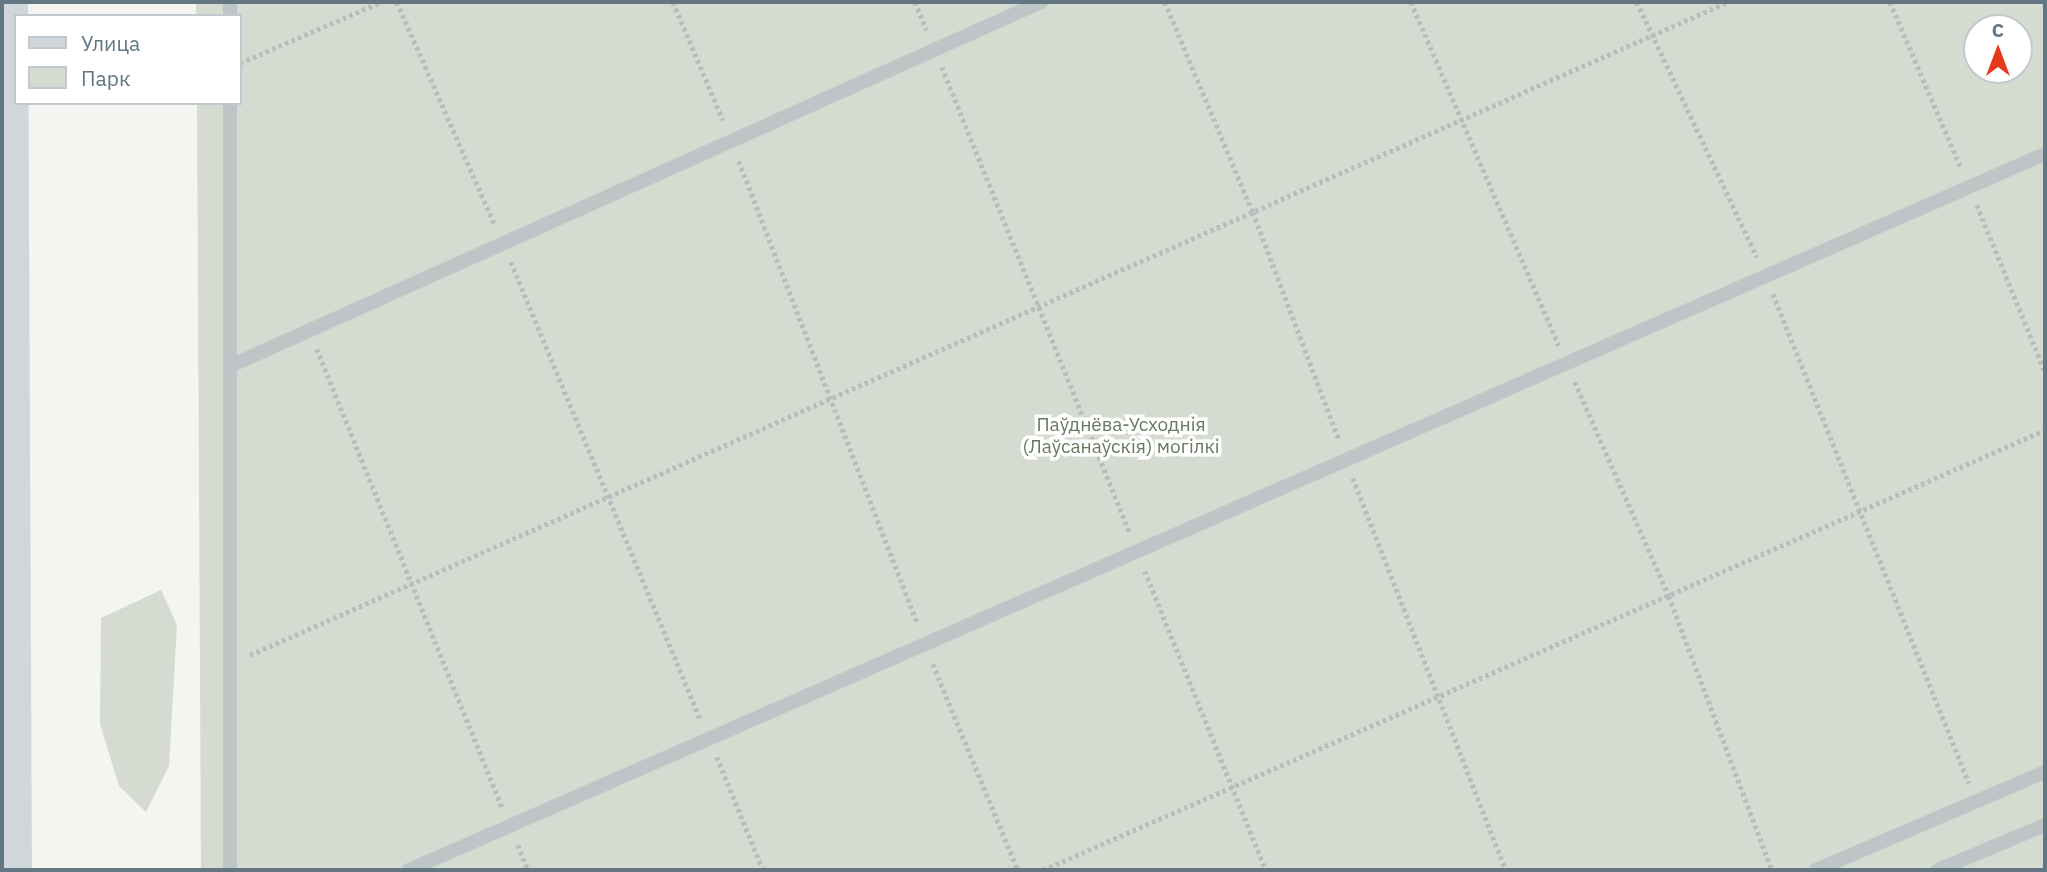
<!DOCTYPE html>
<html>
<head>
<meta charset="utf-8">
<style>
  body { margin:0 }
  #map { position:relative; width:2047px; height:872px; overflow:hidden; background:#f4f4f0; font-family:"IBM Plex Sans",sans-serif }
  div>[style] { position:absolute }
  .green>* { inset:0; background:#d6dbd1 }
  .path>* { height:4.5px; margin-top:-2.25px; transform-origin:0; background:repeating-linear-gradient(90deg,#b9bcbe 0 3.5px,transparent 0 7px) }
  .lane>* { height:14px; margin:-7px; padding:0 7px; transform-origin:7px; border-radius:7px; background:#bfc4c6 }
  .primary>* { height:38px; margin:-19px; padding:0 19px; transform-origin:19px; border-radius:19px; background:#d0d6da }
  span { translate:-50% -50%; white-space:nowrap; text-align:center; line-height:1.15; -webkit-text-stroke:7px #fff; paint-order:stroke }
  .park-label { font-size:19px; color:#687961 }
  .frame { position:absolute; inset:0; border:4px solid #627782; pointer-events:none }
  .legend { position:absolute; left:14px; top:14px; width:228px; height:91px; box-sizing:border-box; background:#fff; border:2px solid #c0c9cd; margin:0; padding:9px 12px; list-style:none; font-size:21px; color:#627782 }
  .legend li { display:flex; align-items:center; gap:14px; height:35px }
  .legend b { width:35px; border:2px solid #c0c9cd }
  .north { position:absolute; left:1963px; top:14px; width:70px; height:70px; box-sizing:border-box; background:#fff; border:2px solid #c0c9cd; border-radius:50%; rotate:0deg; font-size:19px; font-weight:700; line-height:28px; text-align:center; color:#627782 }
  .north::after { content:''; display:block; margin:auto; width:24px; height:32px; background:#e8381c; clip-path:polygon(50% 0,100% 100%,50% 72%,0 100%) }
</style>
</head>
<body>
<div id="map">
  <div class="green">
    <i style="clip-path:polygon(evenodd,196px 2px,2045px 2px,2045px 870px,201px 870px,197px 103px,240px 103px,240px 16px,196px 16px,196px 2px,1977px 28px,2019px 28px,2019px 70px,1977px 70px,1977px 28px)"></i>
    <i style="clip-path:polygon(161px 590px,177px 625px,169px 766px,146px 812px,119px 786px,100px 724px,101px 618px)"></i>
  </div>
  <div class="path">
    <i style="left:397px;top:2px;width:244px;rotate:66.3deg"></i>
    <i style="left:673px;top:2px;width:128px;rotate:67deg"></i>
    <i style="left:915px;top:2px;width:30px;rotate:67deg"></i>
    <i style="left:1165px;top:2px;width:228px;rotate:67.3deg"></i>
    <i style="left:1253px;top:212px;width:244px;rotate:69.3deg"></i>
    <i style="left:1411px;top:2px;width:374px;rotate:66.7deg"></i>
    <i style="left:1637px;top:2px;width:282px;rotate:64.8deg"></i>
    <i style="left:1890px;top:2px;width:181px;rotate:66.8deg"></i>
    <i style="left:240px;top:63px;width:154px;rotate:-23.4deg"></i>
    <i style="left:942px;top:67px;width:502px;rotate:68.03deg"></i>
    <i style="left:739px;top:161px;width:495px;rotate:68.9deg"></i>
    <i style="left:1977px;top:205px;width:180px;rotate:67.8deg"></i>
    <i style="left:511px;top:262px;width:496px;rotate:67.5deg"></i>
    <i style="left:1773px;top:294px;width:527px;rotate:68.16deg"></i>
    <i style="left:317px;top:349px;width:495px;rotate:68deg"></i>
    <i style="left:1575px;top:382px;width:234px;rotate:66.3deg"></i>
    <i style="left:1669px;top:596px;width:293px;rotate:69.4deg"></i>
    <i style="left:1353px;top:478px;width:421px;rotate:68.7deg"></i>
    <i style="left:1145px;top:571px;width:323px;rotate:68deg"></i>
    <i style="left:250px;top:655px;width:1616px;rotate:-23.84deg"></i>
    <i style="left:933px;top:664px;width:223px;rotate:67.6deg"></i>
    <i style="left:717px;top:757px;width:122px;rotate:67.8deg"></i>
    <i style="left:518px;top:845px;width:27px;rotate:68deg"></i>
    <i style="left:1043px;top:870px;width:1094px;rotate:-23.71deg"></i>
  </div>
  <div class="lane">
    <i style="left:230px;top:2px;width:14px;rotate:90deg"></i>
    <i style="left:230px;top:103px;width:767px;rotate:90deg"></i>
    <i style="left:230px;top:366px;width:889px;rotate:-24.17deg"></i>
    <i style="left:409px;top:870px;width:1786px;rotate:-23.64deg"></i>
    <i style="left:1816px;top:870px;width:249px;rotate:-23.2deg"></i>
    <i style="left:1938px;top:870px;width:116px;rotate:-22.8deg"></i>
  </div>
  <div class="primary">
    <i style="left:9px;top:2px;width:868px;rotate:89.74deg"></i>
  </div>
  <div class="park-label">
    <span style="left:1121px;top:436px">Паўднёва-Усходнія<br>(Лаўсанаўскія) могілкі</span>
  </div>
  <div class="frame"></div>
  <ul class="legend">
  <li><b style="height:9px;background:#d0d6da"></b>Улица</li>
  <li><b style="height:19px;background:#d6dbd1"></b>Парк</li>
  </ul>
  <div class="north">С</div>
</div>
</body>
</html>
